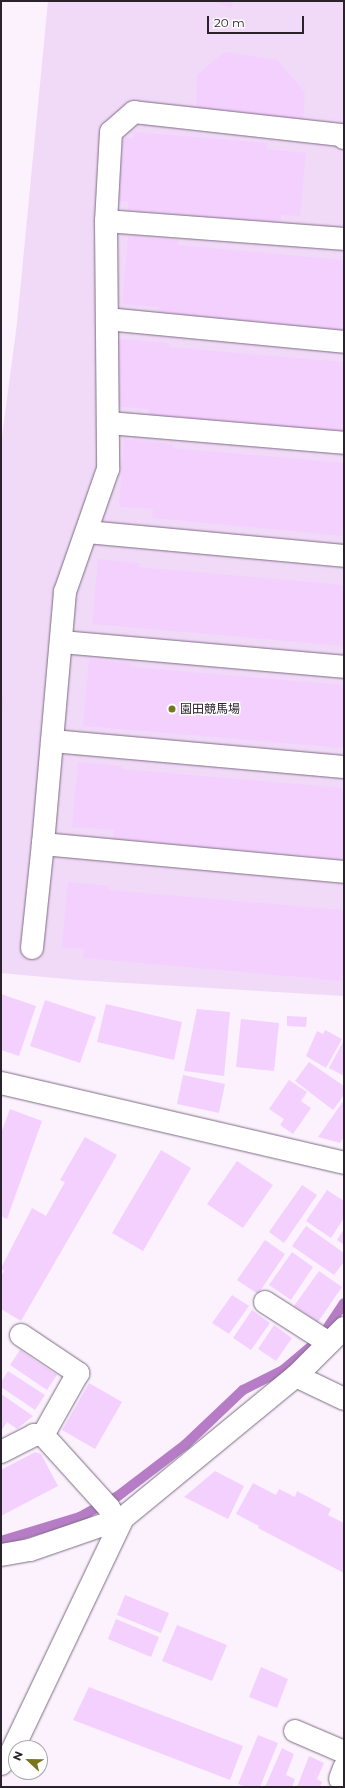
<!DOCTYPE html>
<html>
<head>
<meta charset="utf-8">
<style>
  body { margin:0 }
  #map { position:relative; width:345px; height:1788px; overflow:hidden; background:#fbf2fd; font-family:Montserrat,"Noto Sans JP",sans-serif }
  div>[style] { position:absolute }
  .green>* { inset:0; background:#f1daf8 }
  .stream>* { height:10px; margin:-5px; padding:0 5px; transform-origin:5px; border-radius:5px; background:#b67dc6 }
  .building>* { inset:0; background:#f4d0fe }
  .roads { filter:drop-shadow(0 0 1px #7d6b82) drop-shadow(0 0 1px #7d6b82) }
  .minor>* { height:22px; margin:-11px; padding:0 11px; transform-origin:11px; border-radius:11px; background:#fff }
  .dots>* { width:11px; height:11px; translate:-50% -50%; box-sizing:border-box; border:2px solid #fff; border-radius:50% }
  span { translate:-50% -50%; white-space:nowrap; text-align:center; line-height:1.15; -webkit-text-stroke:3px #fff; paint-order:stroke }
  .poi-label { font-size:12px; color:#2a222c }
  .left { translate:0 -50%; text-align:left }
  .frame { position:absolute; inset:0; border:2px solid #2a222c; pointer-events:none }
  .north { position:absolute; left:8px; top:1740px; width:40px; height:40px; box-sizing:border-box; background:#fff; border:1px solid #aaa7ab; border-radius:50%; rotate:292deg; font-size:11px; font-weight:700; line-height:16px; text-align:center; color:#2a222c }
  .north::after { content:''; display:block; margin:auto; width:14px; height:18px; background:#77761c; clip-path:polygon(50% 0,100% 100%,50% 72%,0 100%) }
  .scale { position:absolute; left:207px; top:16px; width:97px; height:18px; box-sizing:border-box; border:2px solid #2a222c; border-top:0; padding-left:5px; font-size:12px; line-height:14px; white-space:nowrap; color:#2a222c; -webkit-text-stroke:3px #fff; paint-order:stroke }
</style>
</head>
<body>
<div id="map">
  <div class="green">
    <i style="clip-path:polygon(48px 1px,344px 1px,344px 996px,76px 980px,1px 973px,1px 444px,17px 323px)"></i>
  </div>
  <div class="stream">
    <i style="left:1px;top:1541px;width:83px;rotate:-16.9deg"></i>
    <i style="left:80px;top:1517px;width:43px;rotate:-28.9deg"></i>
    <i style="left:118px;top:1496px;width:84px;rotate:-37.3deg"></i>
    <i style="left:185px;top:1445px;width:80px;rotate:-43.5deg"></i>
    <i style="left:243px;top:1390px;width:45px;rotate:-26.6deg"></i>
    <i style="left:283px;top:1370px;width:48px;rotate:-40deg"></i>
    <i style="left:320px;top:1339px;width:43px;rotate:-56.3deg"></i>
  </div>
  <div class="building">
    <i style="clip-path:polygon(213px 1px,234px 1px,231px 8px)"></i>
    <i style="clip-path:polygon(224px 52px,277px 60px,305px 92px,303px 122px,196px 111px,197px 75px)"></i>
    <i style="clip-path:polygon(134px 132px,268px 143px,267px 149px,306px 153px,300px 216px,281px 215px,281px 223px,128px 210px,128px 202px,118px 201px,123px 138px,134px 138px)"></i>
    <i style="clip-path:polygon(128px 236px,178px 240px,178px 245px,344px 260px,344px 332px,158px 316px,158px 307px,122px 304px)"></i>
    <i style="clip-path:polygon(119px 339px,169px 343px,169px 347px,344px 362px,344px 432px,149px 416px,149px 409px,113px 406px)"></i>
    <i style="clip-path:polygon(124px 439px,173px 444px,173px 448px,344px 463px,344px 536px,152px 518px,153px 509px,119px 507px)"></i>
    <i style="clip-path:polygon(98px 559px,139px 563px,139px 567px,344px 585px,344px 646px,92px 624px)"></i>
    <i style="clip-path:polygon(89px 659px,131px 663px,131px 667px,344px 685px,344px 748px,83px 726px)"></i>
    <i style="clip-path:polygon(1px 696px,4px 696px,2px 716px,1px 716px)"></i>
    <i style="clip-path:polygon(78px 762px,122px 766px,122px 769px,344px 788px,344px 859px,113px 839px,114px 830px,72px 827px)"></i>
    <i style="clip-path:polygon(68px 882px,110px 886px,109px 890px,344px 910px,344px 981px,83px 958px,84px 949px,62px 947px)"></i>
    <i style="clip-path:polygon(1px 994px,36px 1006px,19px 1056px,1px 1050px)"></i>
    <i style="clip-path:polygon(45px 1000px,96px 1017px,80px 1063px,30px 1046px)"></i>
    <i style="clip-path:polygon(106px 1004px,182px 1022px,174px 1060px,97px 1042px)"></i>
    <i style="clip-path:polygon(197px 1009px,230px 1012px,224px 1076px,184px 1071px)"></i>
    <i style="clip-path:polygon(287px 1016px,307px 1017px,306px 1027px,287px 1026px)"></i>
    <i style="clip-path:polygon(241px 1019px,279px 1023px,274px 1071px,236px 1067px)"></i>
    <i style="clip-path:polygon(325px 1030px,342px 1039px,326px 1068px,306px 1056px,317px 1031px,323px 1034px)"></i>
    <i style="clip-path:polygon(344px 1040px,344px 1076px,329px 1068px)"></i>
    <i style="clip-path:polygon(309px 1062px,344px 1086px,344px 1095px,333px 1110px,295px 1081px)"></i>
    <i style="clip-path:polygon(183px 1075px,225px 1084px,219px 1113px,177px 1104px)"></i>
    <i style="clip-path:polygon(289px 1080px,307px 1092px,301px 1101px,311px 1108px,293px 1134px,280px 1125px,284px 1119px,269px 1109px)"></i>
    <i style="clip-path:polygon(344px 1100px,344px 1137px,340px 1143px,318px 1137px)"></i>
    <i style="clip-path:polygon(10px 1109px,42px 1121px,7px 1219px,1px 1216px,1px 1133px)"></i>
    <i style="clip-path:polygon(85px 1137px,117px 1155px,21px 1321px,1px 1309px,1px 1276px,4px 1271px,1px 1268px,32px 1208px,46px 1216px,65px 1182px,60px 1180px)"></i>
    <i style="clip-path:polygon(161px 1150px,191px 1168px,143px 1251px,112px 1233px)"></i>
    <i style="clip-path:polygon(237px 1161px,273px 1185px,243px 1228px,207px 1204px)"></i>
    <i style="clip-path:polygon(302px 1185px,317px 1195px,284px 1243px,269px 1232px)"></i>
    <i style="clip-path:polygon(327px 1190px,344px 1201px,344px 1218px,331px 1238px,306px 1221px)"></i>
    <i style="clip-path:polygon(306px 1226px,344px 1253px,344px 1262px,334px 1275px,292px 1246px)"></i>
    <i style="clip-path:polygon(344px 1229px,344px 1245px,337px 1240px)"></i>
    <i style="clip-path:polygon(265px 1240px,285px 1254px,258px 1294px,237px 1280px)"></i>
    <i style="clip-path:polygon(292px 1252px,313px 1267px,291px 1300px,269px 1285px)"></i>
    <i style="clip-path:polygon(319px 1271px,342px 1287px,318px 1322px,294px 1306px)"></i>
    <i style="clip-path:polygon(232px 1295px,249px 1306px,229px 1334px,212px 1323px)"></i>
    <i style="clip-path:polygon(252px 1310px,270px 1323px,251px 1350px,233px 1338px)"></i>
    <i style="clip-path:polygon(274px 1325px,292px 1338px,276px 1361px,258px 1349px)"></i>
    <i style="clip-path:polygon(20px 1350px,57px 1375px,47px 1390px,10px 1365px)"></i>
    <i style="clip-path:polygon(8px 1371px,45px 1395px,35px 1410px,1px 1387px,1px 1382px)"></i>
    <i style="clip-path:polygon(89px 1383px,122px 1402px,95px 1449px,62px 1430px)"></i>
    <i style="clip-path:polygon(1px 1394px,33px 1416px,17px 1429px,7px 1422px,1px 1431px)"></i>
    <i style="clip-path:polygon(35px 1452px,41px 1454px,58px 1486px,1px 1516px,1px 1470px)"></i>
    <i style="clip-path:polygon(215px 1471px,244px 1486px,228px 1519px,184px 1497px)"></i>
    <i style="clip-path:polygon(253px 1483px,276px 1495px,279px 1489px,295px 1497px,297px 1491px,331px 1509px,328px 1515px,344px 1523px,344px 1573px,258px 1528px,259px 1526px,236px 1514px)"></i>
    <i style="clip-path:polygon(125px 1595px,169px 1613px,161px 1633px,117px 1615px)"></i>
    <i style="clip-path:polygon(116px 1619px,159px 1637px,151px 1657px,108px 1639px)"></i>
    <i style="clip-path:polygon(177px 1625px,227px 1645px,212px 1681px,162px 1661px)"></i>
    <i style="clip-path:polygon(261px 1667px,288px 1679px,277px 1708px,249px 1697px)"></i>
    <i style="clip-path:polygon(89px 1687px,243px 1746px,230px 1780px,73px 1720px)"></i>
    <i style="clip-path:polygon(258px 1735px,278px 1743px,260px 1787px,245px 1787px,238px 1784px)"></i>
    <i style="clip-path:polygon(282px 1748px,294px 1754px,286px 1775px,295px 1779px,292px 1787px,265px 1787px)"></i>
    <i style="clip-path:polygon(309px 1756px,324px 1763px,317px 1779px,322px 1782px,320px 1787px,297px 1787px)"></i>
  </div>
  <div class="roads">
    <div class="minor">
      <i style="left:344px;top:138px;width:4px;rotate:-135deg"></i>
      <i style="left:341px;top:135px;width:208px;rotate:-173.7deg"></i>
      <i style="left:134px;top:112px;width:30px;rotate:139deg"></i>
      <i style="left:111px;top:132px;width:89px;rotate:93.2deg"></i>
      <i style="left:106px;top:221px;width:248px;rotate:89.5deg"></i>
      <i style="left:108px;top:469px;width:130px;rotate:109.3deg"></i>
      <i style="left:65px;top:592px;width:253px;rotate:95deg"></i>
      <i style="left:43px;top:844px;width:302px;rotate:5.3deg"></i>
      <i style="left:106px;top:221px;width:239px;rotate:4.3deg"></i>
      <i style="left:107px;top:319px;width:238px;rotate:5.5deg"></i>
      <i style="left:108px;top:423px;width:237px;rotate:4.8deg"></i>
      <i style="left:87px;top:532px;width:258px;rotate:5.3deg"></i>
      <i style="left:61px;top:642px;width:284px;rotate:5deg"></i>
      <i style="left:52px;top:741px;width:293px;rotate:5.1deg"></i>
      <i style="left:32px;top:948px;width:105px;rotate:-84deg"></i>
      <i style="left:1px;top:1083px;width:352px;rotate:13.1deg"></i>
      <i style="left:265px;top:1302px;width:76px;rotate:32.6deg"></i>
      <i style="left:21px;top:1335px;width:69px;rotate:33.7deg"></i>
      <i style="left:78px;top:1373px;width:71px;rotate:119.4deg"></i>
      <i style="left:296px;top:1376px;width:53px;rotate:25.6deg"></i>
      <i style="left:1px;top:1452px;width:37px;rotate:-27deg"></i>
      <i style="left:34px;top:1435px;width:9px"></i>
      <i style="left:43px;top:1435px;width:98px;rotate:47.9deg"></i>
      <i style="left:109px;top:1508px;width:14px;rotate:60deg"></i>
      <i style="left:1px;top:1555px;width:29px;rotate:-10deg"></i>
      <i style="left:30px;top:1550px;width:98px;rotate:-19deg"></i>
      <i style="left:123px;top:1518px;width:224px;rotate:-39.4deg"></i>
      <i style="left:296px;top:1376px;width:68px;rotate:-45deg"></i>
      <i style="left:295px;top:1731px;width:53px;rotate:23.2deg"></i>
      <i style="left:1px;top:1764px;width:13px;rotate:-45deg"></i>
      <i style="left:10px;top:1755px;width:263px;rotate:-64.5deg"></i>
      <i style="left:340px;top:1779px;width:12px;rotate:-70deg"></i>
    </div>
  </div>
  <div class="dots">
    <i style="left:172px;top:709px;background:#77761c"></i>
  </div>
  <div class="poi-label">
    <span class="left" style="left:180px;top:709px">園田競馬場</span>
  </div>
  <div class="frame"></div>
  <div class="north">N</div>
  <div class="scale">20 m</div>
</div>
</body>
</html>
